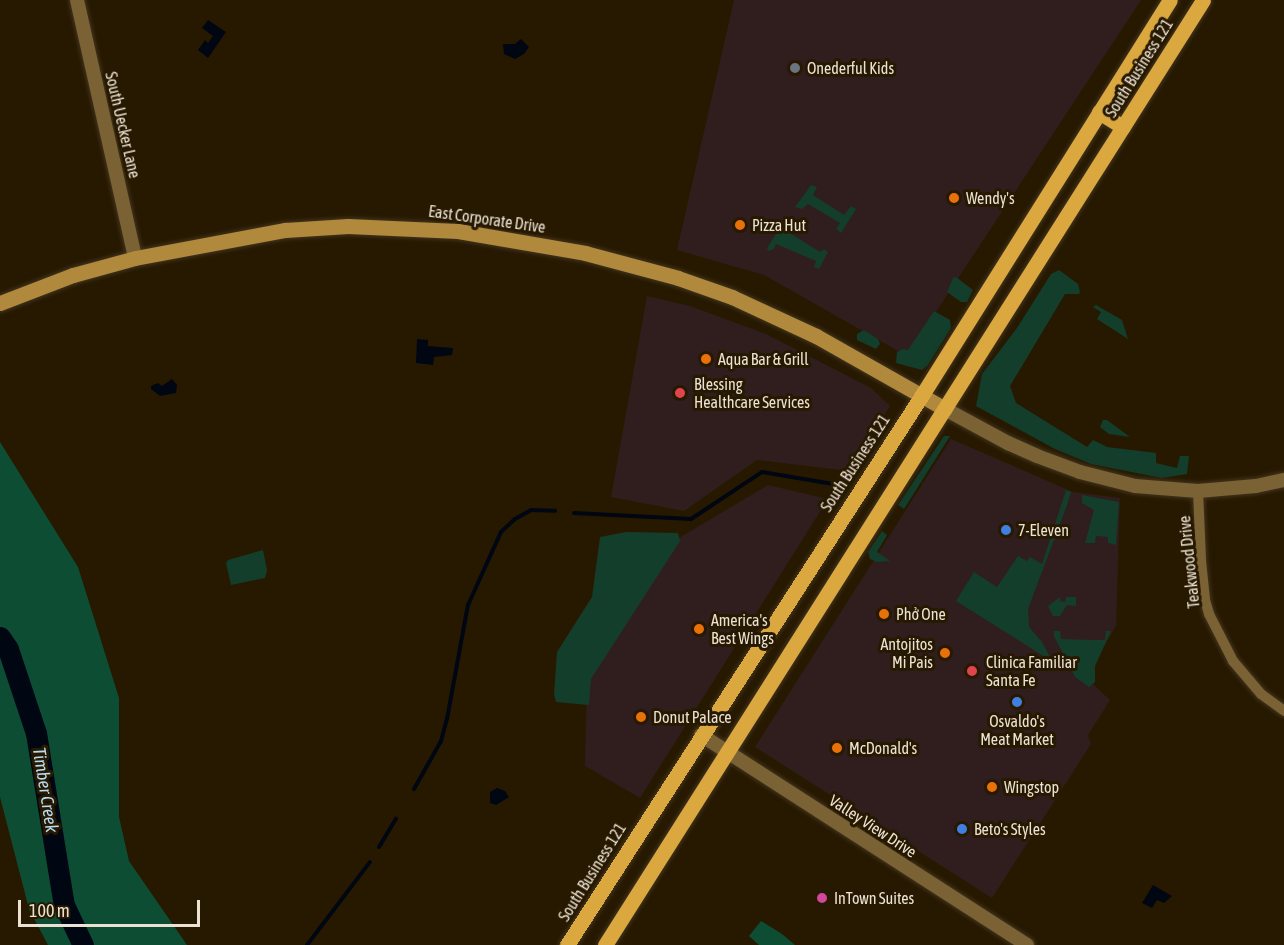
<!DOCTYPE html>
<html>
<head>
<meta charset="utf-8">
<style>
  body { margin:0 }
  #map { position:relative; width:1284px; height:945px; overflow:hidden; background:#271900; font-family:"Asap Condensed",sans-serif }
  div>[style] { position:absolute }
  .commercial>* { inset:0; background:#301d1d }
  .green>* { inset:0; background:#123e2b }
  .forest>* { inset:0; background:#0d4d33 }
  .water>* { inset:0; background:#000612 }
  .stream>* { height:4px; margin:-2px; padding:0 2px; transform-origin:2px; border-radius:2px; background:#000612 }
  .river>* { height:21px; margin:-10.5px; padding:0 10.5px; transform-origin:10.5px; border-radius:10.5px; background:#000612 }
  .roads { filter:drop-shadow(0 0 2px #43351e) drop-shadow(0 0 2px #43351e) }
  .minor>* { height:10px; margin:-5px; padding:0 5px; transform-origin:5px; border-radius:5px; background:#7a6234 }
  .tertiary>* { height:14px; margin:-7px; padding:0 7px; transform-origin:7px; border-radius:7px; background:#7a6234 }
  .secondary>* { height:15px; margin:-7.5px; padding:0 7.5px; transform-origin:7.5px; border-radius:7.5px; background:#b0893c }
  .primary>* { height:15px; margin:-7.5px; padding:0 7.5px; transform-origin:7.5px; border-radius:7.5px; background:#dba840 }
  .dots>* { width:16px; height:16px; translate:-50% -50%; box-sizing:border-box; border:3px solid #271900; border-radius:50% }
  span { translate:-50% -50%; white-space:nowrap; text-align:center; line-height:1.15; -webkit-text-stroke:6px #271900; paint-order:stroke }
  .poi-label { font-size:16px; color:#ece2d3 }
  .left { translate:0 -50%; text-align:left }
  .right { translate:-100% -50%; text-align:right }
  .street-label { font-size:16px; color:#ece2d3 }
  .water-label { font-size:18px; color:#b8dbf4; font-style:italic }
  .scale { position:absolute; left:18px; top:900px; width:182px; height:27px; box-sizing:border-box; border:3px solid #ece2d3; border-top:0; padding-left:8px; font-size:18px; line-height:21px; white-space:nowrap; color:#ece2d3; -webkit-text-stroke:4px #271900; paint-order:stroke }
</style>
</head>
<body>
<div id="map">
  <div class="commercial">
    <i style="clip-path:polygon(734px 0,1141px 0,907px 356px,764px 275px,677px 250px)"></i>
    <i style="clip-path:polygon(647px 296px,690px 306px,766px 334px,871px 388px,890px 406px,849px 471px,757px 460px,684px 511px,611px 497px)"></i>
    <i style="clip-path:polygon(951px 439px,1073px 492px,1120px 498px,1116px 626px,1094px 663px,1092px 683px,1110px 700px,1088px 735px,1091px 744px,992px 898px,755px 747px)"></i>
    <i style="clip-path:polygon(768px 485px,828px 499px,640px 798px,585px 766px,587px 682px,679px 538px)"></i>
  </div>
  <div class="green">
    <i style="clip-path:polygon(811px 185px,817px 187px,813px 195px,844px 215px,851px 206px,856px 209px,841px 233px,836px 229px,840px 223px,808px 204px,802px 209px,795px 207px)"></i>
    <i style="clip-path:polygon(785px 220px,790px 222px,785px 230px,820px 252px,824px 249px,828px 252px,819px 269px,814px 267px,816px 261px,776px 244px,774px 249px,768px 251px,767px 248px)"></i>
    <i style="clip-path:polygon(1059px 270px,1078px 284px,1080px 292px,1079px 294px,1065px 294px,1010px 386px,1016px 403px,1087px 447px,1093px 440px,1107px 447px,1156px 453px,1156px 463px,1177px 468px,1180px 456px,1189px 456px,1187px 474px,1162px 478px,1091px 464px,1055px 449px,976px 406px,982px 374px,1017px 328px,1051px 274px)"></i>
    <i style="clip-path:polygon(956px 277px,973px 290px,967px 302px,961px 302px,947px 292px,953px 278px)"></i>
    <i style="clip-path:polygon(1096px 305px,1122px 320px,1128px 339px,1097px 319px,1101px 312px,1093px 307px)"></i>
    <i style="clip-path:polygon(934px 311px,950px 320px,951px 328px,928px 365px,922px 370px,896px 363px,897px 352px,903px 349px,908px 350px)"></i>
    <i style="clip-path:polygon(864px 330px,878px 339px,880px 344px,876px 349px,857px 340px,857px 334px)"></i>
    <i style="clip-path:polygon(1103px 420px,1107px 420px,1130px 437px,1109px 434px,1100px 427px)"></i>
    <i style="clip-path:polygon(944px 436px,950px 436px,904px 509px,898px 505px)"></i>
    <i style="clip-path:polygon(1066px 490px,1071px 492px,1067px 505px,1028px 609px,1029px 627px,1042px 642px,1050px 657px,1048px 659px,956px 601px,974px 572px,997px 587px,1018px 556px,1027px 561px,1030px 557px,1042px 564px)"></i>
    <i style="clip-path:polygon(1082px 495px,1119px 502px,1116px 545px,1108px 543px,1108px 537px,1096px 536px,1095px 543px,1085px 543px,1094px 510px,1082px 503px)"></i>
    <i style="clip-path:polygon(882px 531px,887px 535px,877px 552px,890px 561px,877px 562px,870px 559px,868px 552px)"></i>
    <i style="clip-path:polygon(626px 532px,678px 533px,680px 541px,591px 679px,589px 705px,556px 702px,554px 694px,557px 652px,592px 597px,600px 537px)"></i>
    <i style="clip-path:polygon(263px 550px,267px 570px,265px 578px,231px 585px,226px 563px,228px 560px)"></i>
    <i style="clip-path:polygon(1060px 597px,1060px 601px,1065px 602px,1066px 597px,1076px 597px,1076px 606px,1067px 605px,1060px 616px,1053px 616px,1048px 606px)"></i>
    <i style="clip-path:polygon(1054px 631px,1060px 631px,1061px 639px,1093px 640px,1105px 640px,1106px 631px,1111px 631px,1095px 666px,1095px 682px,1089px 687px,1075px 677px,1054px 636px)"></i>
  </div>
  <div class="forest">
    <i style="clip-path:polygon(0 442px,78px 567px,119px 698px,119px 817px,129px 861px,187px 945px,48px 945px,29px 909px,0 797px)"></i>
    <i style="clip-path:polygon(761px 921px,782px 934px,795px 945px,759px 945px,749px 936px)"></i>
  </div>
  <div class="water">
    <i style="clip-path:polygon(208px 20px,226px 32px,208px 58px,198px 50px,205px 40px,208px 43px,213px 36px,202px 28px)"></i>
    <i style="clip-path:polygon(521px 39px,529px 47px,524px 54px,515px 59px,504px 54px,503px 44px,515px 44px)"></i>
    <i style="clip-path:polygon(417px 339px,428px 340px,428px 346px,453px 348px,452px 355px,434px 357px,433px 365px,416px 363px)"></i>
    <i style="clip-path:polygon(172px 379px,177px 385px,176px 393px,160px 396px,151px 389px,151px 386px,158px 383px,162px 386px)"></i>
    <i style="clip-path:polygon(497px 788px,505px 791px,509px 797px,496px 805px,490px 803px,490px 792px)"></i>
    <i style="clip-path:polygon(1153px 885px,1172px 896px,1164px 903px,1157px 900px,1152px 908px,1142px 903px)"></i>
  </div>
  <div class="stream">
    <i style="left:574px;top:513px;width:117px;rotate:2.9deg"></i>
    <i style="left:691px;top:519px;width:85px;rotate:-33.5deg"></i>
    <i style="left:762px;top:472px;width:78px;rotate:9.6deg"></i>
    <i style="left:414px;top:789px;width:55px;rotate:-60.6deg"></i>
    <i style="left:441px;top:741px;width:23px;rotate:-75deg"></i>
    <i style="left:447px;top:719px;width:116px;rotate:-79.6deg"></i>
    <i style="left:468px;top:605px;width:80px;rotate:-65.7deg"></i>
    <i style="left:501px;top:532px;width:19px;rotate:-43deg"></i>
    <i style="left:515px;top:519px;width:18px;rotate:-29deg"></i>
    <i style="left:531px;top:510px;width:24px;rotate:2deg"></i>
    <i style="left:379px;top:847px;width:33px;rotate:-59deg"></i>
    <i style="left:307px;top:945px;width:104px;rotate:-52.8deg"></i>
  </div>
  <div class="river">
    <i style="left:0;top:637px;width:14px;rotate:56deg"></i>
    <i style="left:8px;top:649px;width:89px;rotate:71.6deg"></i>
    <i style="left:36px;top:733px;width:174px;rotate:80.8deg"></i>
    <i style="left:64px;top:905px;width:44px;rotate:64.6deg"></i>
  </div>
  <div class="roads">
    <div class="minor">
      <i style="left:1198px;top:491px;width:70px;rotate:87.5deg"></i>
      <i style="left:1201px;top:561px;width:39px;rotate:84deg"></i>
      <i style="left:1205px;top:600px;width:15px;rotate:74deg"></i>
      <i style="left:1209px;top:614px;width:53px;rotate:62.9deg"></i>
      <i style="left:1233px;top:661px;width:43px;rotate:49.7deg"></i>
      <i style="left:1261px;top:694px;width:29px;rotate:36deg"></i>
    </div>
    <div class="tertiary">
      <i style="left:77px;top:0;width:264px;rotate:77.3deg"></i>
      <i style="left:945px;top:409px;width:72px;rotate:28.4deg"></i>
      <i style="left:1008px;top:443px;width:32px;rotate:24deg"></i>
      <i style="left:1037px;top:456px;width:46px;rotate:20.4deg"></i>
      <i style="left:1080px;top:472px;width:57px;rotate:14.3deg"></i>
      <i style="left:1135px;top:486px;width:63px;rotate:4.5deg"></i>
      <i style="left:1198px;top:491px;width:58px;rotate:-4.9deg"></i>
      <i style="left:1256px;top:486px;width:29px;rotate:-12deg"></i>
      <i style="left:701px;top:735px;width:388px;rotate:32.8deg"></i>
    </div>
    <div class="secondary">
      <i style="left:0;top:303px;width:78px;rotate:-21deg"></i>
      <i style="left:73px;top:275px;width:64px;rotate:-15.3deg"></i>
      <i style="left:135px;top:258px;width:153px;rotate:-10.6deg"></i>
      <i style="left:285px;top:230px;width:63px;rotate:-3.6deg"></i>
      <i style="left:348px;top:226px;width:110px;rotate:2.6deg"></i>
      <i style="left:458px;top:231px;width:129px;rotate:9.8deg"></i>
      <i style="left:585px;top:253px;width:96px;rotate:15deg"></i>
      <i style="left:678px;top:278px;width:57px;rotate:19.4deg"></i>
      <i style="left:732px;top:297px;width:93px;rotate:24.9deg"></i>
      <i style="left:816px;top:336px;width:148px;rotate:29.5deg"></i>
    </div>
    <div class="primary">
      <i style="left:1099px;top:112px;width:28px;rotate:32deg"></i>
      <i style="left:567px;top:945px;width:655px;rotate:-57.16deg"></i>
      <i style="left:922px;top:395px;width:466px;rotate:-57.9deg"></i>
      <i style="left:605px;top:945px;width:1118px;rotate:-57.67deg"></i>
    </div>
  </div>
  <div class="dots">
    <i style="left:795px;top:68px;background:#6b7280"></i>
    <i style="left:954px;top:198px;background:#e8710a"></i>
    <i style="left:740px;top:225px;background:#e8710a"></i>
    <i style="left:706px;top:359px;background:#e8710a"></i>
    <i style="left:680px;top:393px;background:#e0444e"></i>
    <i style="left:1006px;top:530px;background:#3f7fe0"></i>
    <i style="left:884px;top:614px;background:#e8710a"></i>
    <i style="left:699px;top:629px;background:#e8710a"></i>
    <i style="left:945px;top:653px;background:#e8710a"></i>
    <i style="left:972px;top:671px;background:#e0444e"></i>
    <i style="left:1017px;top:702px;background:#3f7fe0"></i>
    <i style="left:641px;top:717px;background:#e8710a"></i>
    <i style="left:837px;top:748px;background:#e8710a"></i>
    <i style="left:992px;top:787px;background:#e8710a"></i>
    <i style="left:962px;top:829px;background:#3f7fe0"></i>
    <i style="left:822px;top:898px;background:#d1479c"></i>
  </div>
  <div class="poi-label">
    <span class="left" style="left:807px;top:68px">Onederful Kids</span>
    <span class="left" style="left:966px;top:198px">Wendy's</span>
    <span class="left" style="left:752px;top:225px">Pizza Hut</span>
    <span class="left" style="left:718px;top:359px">Aqua Bar &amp; Grill</span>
    <span class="left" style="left:694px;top:393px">Blessing<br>Healthcare Services</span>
    <span class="left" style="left:1018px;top:530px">7-Eleven</span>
    <span class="left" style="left:896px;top:614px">Phở One</span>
    <span class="left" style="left:711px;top:629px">America's<br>Best Wings</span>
    <span class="right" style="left:933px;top:653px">Antojitos<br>Mi Pais</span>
    <span class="left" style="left:986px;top:671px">Clinica Familiar<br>Santa Fe</span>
    <span class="left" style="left:653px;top:717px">Donut Palace</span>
    <span style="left:1017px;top:730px">Osvaldo's<br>Meat Market</span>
    <span class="left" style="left:849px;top:748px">McDonald's</span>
    <span class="left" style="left:1004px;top:787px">Wingstop</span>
    <span class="left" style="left:974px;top:829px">Beto's Styles</span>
    <span class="left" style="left:834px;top:898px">InTown Suites</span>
  </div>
  <div class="street-label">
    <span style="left:1139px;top:68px;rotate:-58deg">South Business 121</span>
    <span style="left:123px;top:125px;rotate:77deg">South Uecker Lane</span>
    <span style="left:487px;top:219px;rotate:8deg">East Corporate Drive</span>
    <span style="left:855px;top:463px;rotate:-57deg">South Business 121</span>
    <span style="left:1189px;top:562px;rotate:-96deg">Teakwood Drive</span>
    <span style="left:873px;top:826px;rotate:33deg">Valley View Drive</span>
    <span style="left:592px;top:872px;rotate:-58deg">South Business 121</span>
  </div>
  <div class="water-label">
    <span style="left:45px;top:790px;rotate:81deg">Timber Creek</span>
  </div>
  <div class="scale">100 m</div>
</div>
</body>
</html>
